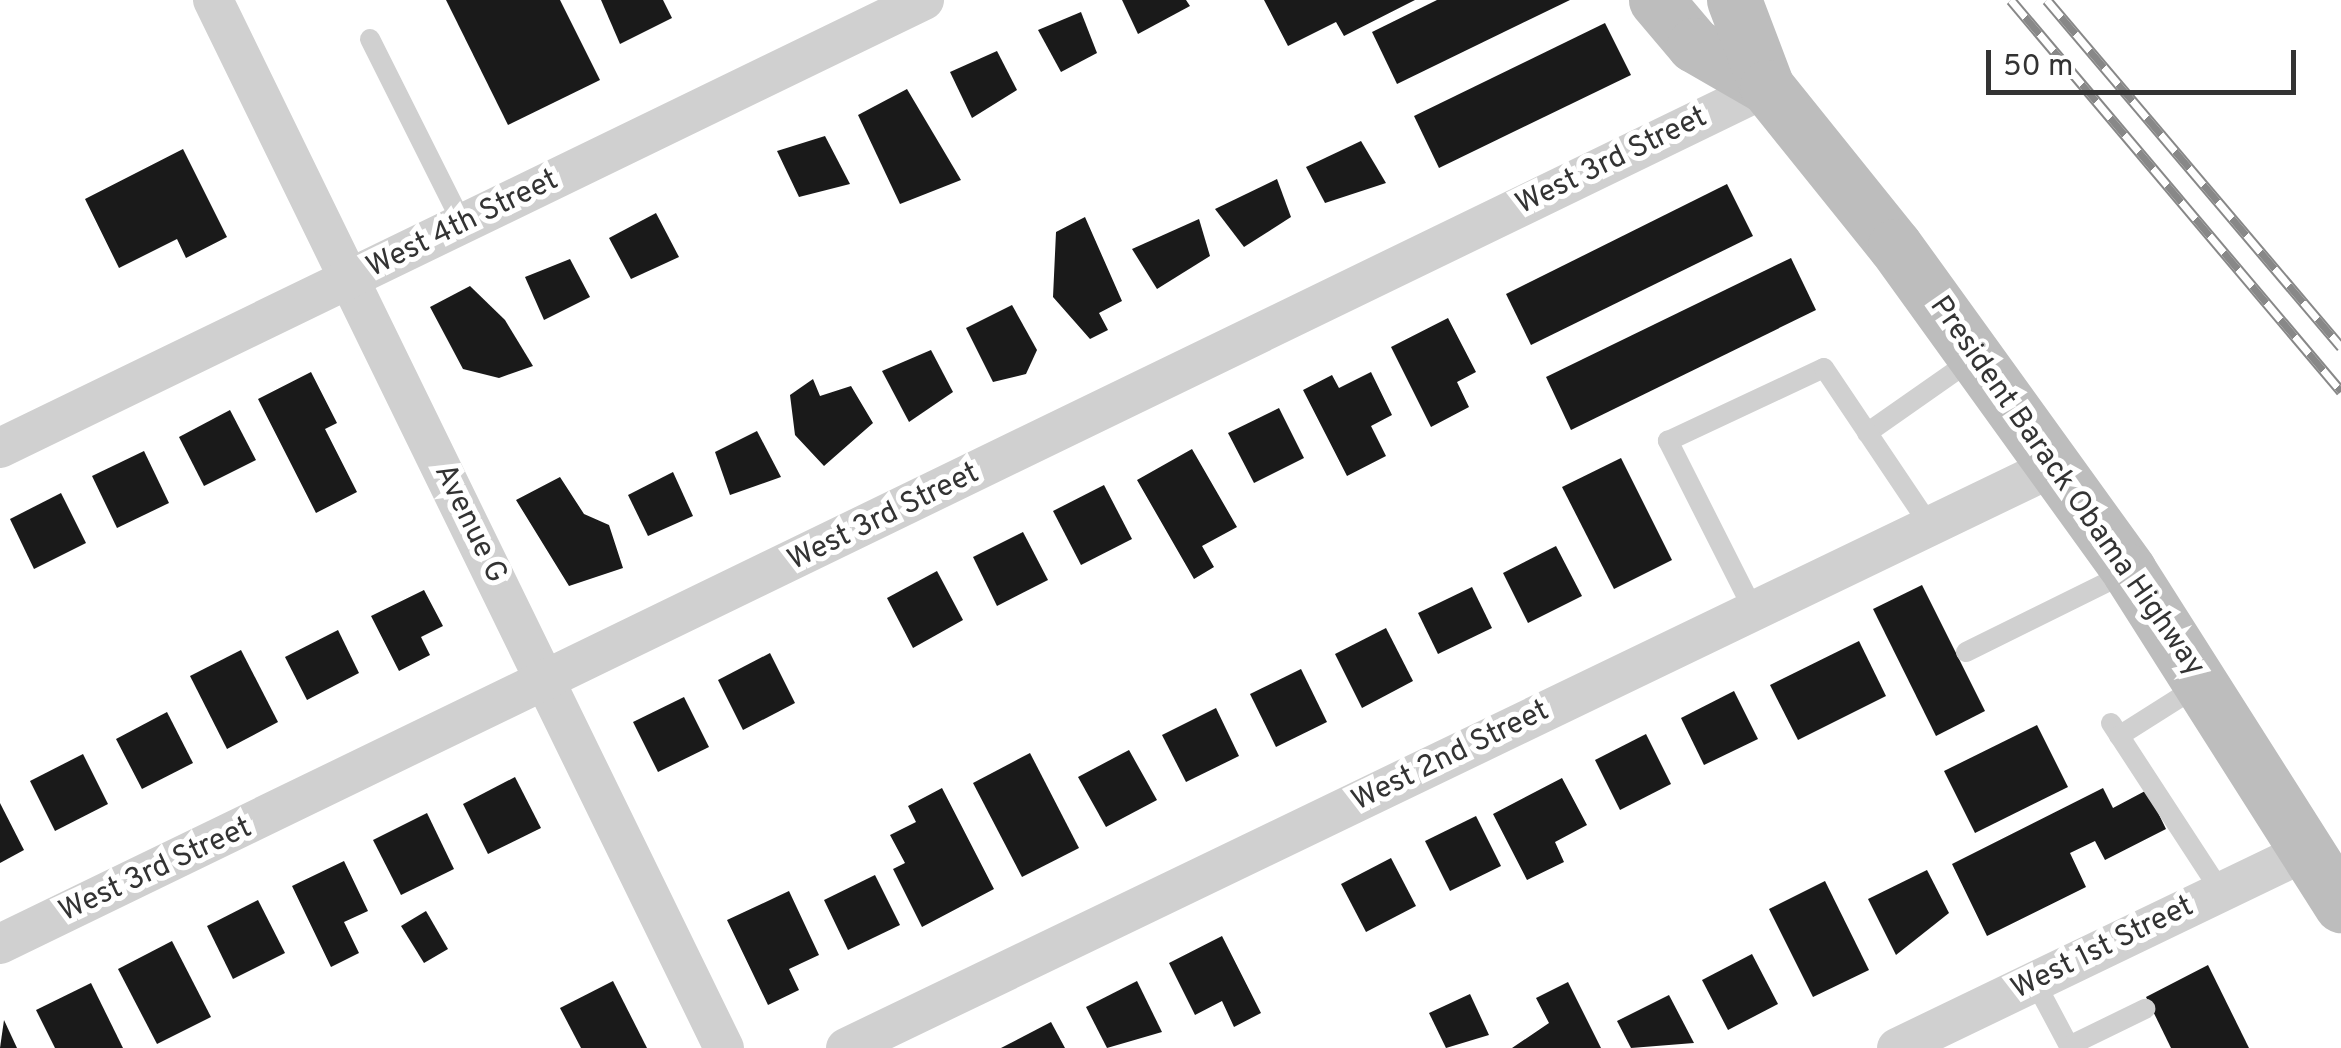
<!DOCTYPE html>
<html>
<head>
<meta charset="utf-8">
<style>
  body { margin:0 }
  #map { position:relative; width:2341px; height:1048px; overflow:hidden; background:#fff; font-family:Overpass,sans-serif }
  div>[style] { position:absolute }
  .building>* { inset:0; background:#1a1a1a }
  .service>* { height:20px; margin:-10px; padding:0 10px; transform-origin:10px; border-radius:10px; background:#d0d0d0 }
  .minor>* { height:40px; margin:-20px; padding:0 20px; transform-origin:20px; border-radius:20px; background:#d0d0d0 }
  .secondary>* { height:55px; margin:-27.5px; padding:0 27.5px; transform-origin:27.5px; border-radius:27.5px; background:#bdbdbd }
  .rail>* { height:11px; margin-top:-5.5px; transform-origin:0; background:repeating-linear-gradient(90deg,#fff 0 22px,#888 0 44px); box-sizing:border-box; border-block:2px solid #888 }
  span { translate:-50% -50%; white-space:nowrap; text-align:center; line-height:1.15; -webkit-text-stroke:10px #fff; paint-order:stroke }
  .street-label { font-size:30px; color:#333 }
  .scale { position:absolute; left:1986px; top:50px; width:310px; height:45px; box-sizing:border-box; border:5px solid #333; border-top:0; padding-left:12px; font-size:30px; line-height:35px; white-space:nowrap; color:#333; -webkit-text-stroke:8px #fff; paint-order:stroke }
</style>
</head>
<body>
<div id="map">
  <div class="building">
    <i style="clip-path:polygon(446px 0,560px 0,600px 80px,508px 125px)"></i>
    <i style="clip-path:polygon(601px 0,663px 0,672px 18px,620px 44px)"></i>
    <i style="clip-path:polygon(1122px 0,1186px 0,1190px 6px,1138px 34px)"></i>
    <i style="clip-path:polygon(1264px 0,1415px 0,1344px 36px,1336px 22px,1288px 46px)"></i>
    <i style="clip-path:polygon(1437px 0,1570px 0,1397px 84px,1372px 32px)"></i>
    <i style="clip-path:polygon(1081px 12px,1097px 53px,1061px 72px,1038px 30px)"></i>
    <i style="clip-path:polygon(1605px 23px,1631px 75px,1439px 168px,1414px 116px)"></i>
    <i style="clip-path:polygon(997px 51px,1017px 90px,972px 118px,950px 72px)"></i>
    <i style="clip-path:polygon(907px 89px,961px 180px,900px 204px,858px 115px)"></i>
    <i style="clip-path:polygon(825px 136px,850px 184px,799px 197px,777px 151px)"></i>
    <i style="clip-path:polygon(1361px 141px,1386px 183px,1325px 203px,1306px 167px)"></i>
    <i style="clip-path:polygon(183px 149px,227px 237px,186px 258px,177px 239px,119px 268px,85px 199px)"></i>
    <i style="clip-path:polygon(1277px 179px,1291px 217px,1244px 247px,1215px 209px)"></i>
    <i style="clip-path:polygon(1727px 184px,1753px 236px,1531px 345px,1506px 294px)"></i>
    <i style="clip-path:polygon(656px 213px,679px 257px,631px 279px,609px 238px)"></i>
    <i style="clip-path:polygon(1085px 217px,1122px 301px,1099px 313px,1108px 330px,1090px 339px,1053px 297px,1056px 232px)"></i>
    <i style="clip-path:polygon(1199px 219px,1210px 256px,1157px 289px,1132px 249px)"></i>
    <i style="clip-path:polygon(1791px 258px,1816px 310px,1571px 430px,1546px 377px)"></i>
    <i style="clip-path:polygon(570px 259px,590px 297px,544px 320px,525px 277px)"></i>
    <i style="clip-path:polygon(470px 286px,505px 320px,533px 366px,499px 378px,463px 369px,430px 307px)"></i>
    <i style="clip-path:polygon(1012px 305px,1037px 350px,1026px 374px,993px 382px,966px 328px)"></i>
    <i style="clip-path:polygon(1448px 318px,1476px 372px,1457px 382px,1469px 407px,1431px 427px,1391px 347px)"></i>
    <i style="clip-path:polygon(931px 350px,953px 392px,909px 422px,882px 371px)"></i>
    <i style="clip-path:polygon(311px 372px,337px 423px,325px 429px,357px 492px,316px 513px,258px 399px)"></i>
    <i style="clip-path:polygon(1371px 372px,1392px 415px,1371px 426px,1386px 456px,1347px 476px,1303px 390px,1332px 375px,1339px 388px)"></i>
    <i style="clip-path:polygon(813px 379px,820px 396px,851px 386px,873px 423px,824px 466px,795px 435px,790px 395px)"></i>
    <i style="clip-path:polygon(1279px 408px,1304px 458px,1254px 483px,1228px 433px)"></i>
    <i style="clip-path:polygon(230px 410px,256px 460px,204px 486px,179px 437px)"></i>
    <i style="clip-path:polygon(757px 431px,781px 477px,730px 495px,715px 452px)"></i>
    <i style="clip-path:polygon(1192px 449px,1237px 527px,1202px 546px,1214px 567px,1194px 579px,1137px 480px)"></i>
    <i style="clip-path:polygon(144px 451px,169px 503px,117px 528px,92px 476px)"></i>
    <i style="clip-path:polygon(1621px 458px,1672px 560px,1614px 589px,1562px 487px)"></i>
    <i style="clip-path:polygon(673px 472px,693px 516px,648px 536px,628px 495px)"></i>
    <i style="clip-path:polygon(560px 477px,584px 514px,609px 525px,623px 568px,569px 586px,516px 500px)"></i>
    <i style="clip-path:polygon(1104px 485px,1132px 539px,1081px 565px,1053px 511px)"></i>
    <i style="clip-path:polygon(61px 493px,86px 543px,34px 569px,10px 519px)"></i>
    <i style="clip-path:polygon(1023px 532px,1048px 580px,997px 606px,973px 557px)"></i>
    <i style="clip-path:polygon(1556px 546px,1582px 596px,1528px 623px,1503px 573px)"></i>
    <i style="clip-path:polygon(937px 571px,963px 620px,913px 648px,887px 598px)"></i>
    <i style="clip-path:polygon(1922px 585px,1985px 711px,1936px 736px,1873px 609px)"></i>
    <i style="clip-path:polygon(1472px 587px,1492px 628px,1438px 654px,1418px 613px)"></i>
    <i style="clip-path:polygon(424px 590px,443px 626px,421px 637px,430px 655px,399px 671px,371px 616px)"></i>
    <i style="clip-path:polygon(1386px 628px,1413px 681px,1362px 708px,1335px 654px)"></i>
    <i style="clip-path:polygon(338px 630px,359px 673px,307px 700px,285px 657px)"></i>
    <i style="clip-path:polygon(1859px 641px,1886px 696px,1798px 740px,1770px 685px)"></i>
    <i style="clip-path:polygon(241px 650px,278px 722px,227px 749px,190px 676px)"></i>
    <i style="clip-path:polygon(770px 653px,795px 703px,743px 730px,718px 680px)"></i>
    <i style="clip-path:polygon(1301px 669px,1327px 722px,1276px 747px,1250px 694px)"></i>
    <i style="clip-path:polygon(1734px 691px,1758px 739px,1704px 765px,1681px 718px)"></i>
    <i style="clip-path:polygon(684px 697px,709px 747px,658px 772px,633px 722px)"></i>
    <i style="clip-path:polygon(1216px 708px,1239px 756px,1186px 782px,1162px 735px)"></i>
    <i style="clip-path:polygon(167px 712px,193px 763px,142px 789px,116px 739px)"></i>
    <i style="clip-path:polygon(2037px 725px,2068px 787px,1975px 833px,1944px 771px)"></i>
    <i style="clip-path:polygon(1646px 734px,1671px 784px,1620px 810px,1595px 760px)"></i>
    <i style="clip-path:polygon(1129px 750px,1157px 800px,1106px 827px,1078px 777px)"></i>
    <i style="clip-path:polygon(1030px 753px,1079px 848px,1022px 877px,973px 783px)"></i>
    <i style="clip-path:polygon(83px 754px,108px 804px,55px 831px,30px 781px)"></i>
    <i style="clip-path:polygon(515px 777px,541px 828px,488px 854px,463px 804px)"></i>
    <i style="clip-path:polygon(1562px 778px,1587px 825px,1555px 842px,1564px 862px,1527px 880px,1493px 814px)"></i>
    <i style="clip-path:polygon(942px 788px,994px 889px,922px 927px,893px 869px,905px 863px,890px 835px,916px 822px,908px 806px)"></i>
    <i style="clip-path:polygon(2103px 788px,2113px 808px,2147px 790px,2166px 829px,2105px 860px,2095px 841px,2070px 853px,2086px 887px,1987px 936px,1952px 864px)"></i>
    <i style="clip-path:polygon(0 803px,24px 850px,0 863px)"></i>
    <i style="clip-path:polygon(427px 813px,454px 869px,401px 895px,373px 840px)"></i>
    <i style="clip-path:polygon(1476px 816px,1501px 866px,1450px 891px,1425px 841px)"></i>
    <i style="clip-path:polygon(1391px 858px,1416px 906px,1366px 932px,1341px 884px)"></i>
    <i style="clip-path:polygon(344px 861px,368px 911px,344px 922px,359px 953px,331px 967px,292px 886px)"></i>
    <i style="clip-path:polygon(1927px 870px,1949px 913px,1896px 955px,1868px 899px)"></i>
    <i style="clip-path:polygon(875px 875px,900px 925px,848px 950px,824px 900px)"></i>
    <i style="clip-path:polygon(1825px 881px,1869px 970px,1813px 997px,1769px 909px)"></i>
    <i style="clip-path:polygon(789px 891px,819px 955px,789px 969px,799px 990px,768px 1005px,727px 920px)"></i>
    <i style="clip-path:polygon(258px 900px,285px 953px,233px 979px,207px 926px)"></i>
    <i style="clip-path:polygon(426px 911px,448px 949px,424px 963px,401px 926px)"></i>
    <i style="clip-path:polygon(1222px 936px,1261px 1013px,1234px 1027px,1222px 1001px,1195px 1015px,1169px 963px)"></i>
    <i style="clip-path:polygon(172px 941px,211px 1017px,157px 1044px,118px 969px)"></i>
    <i style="clip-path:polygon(1752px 954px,1778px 1004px,1728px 1030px,1702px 980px)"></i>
    <i style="clip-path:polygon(2208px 965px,2249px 1048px,2171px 1048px,2146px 997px)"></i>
    <i style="clip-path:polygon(613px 981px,647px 1048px,581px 1048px,560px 1008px)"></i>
    <i style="clip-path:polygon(1137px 981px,1162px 1032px,1107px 1048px,1086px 1007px)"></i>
    <i style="clip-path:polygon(1568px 982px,1601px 1048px,1512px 1048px,1549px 1023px,1536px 998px)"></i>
    <i style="clip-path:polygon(91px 983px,123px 1048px,55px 1048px,36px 1010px)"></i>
    <i style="clip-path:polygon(1470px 994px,1489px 1035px,1446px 1048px,1429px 1013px)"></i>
    <i style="clip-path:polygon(1669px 995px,1694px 1043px,1631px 1048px,1617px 1021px)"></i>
    <i style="clip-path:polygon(4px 1020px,17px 1048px,0 1048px)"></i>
    <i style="clip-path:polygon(1051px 1022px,1065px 1048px,1001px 1048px)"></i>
  </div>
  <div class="service">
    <i style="left:370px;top:39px;width:208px;rotate:63.4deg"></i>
    <i style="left:1867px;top:433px;width:131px;rotate:-35deg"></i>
    <i style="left:1754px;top:611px;width:191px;rotate:-116.8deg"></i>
    <i style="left:1668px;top:441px;width:172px;rotate:-25.1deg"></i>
    <i style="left:1824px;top:368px;width:190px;rotate:56.1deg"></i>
    <i style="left:1966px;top:652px;width:178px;rotate:-26.3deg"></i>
    <i style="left:2111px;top:723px;width:202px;rotate:56.9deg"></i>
    <i style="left:2119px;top:736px;width:93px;rotate:-32.3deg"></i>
    <i style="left:2035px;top:982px;width:72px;rotate:62deg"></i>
    <i style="left:2069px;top:1046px;width:85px;rotate:-26deg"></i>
  </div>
  <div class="minor">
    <i style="left:213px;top:0;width:1166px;rotate:64.01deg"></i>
    <i style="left:0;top:448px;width:1027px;rotate:-25.87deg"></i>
    <i style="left:0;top:944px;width:1964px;rotate:-25.87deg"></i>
    <i style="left:846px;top:1048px;width:1342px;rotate:-25.71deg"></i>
    <i style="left:1897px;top:1048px;width:456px;rotate:-25.7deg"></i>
  </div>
  <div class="secondary">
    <i style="left:1656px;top:0;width:59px;rotate:49.8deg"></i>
    <i style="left:1694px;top:45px;width:84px;rotate:29.9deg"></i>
    <i style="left:1734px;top:0;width:93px;rotate:69.2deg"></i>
    <i style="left:1767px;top:87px;width:204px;rotate:51.2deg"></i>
    <i style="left:1895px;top:246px;width:400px;rotate:54.2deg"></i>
    <i style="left:2129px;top:571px;width:396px;rotate:57.6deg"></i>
  </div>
  <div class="rail">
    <i style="left:2011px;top:0;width:512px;rotate:49.84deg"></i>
    <i style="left:2047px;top:0;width:455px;rotate:49.7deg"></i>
  </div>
  <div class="street-label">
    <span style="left:1612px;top:162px;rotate:-26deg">West 3rd Street</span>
    <span style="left:463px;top:225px;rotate:-26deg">West 4th Street</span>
    <span style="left:2066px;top:487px;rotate:55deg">President Barack Obama Highway</span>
    <span style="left:884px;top:518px;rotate:-26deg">West 3rd Street</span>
    <span style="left:469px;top:524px;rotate:64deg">Avenue G</span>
    <span style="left:1451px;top:757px;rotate:-26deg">West 2nd Street</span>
    <span style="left:156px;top:871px;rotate:-25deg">West 3rd Street</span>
    <span style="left:2103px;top:949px;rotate:-26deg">West 1st Street</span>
  </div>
  <div class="scale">50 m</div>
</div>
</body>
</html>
